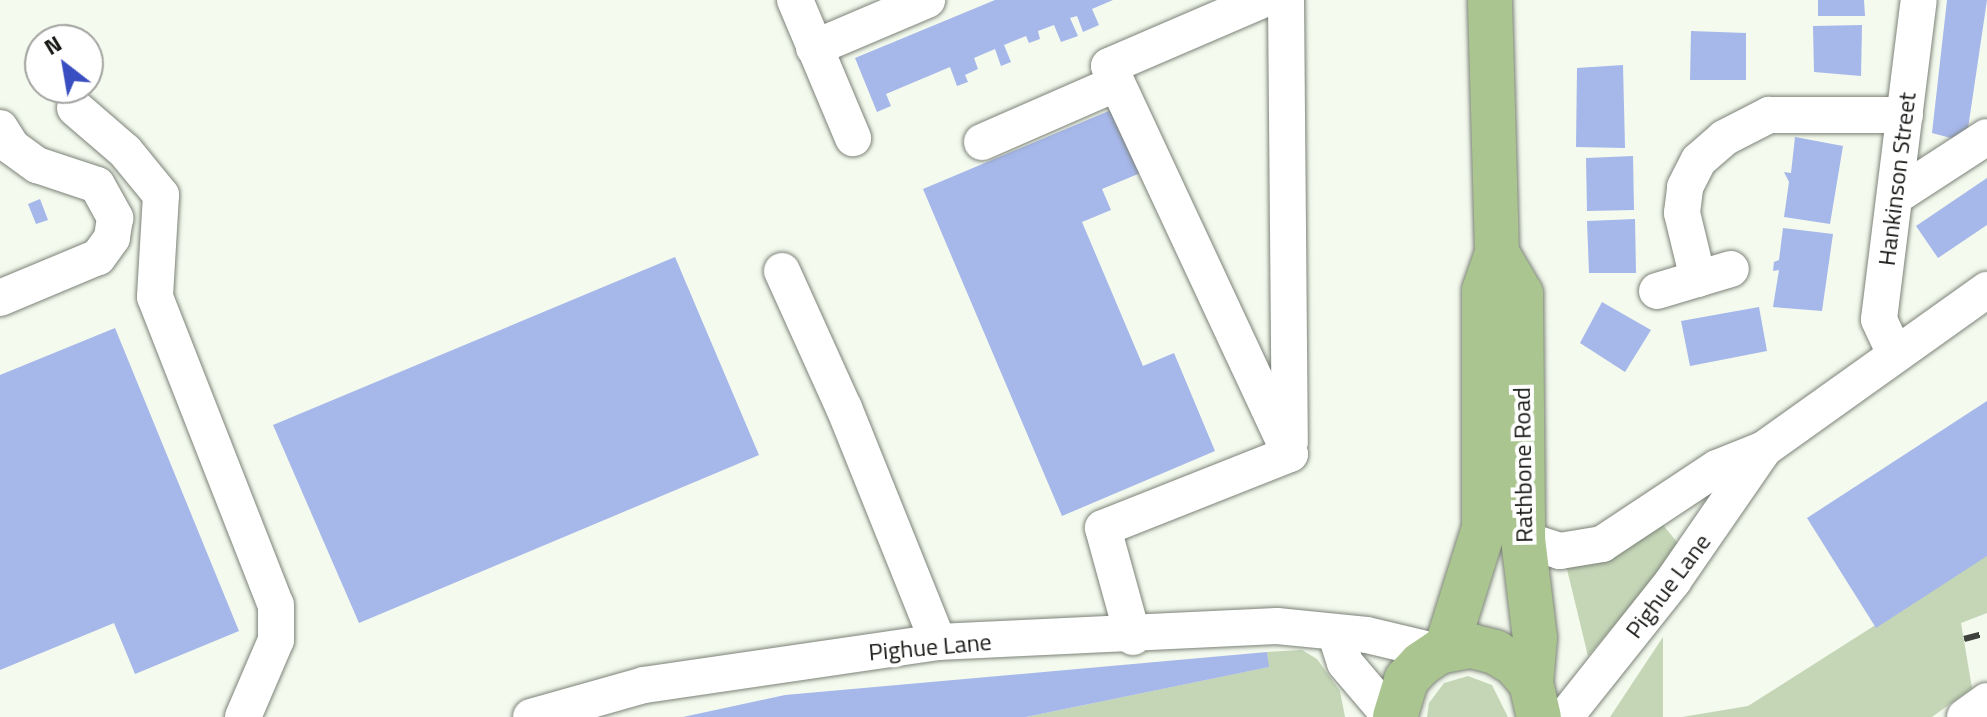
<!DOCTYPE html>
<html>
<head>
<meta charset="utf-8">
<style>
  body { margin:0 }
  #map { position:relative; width:1987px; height:717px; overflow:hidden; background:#f4faee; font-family:"Titillium Web",sans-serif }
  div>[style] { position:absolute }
  .green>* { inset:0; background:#c5d6b7 }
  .building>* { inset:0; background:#a6b7ea }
  .roads { filter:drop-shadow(0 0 2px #7c8278) drop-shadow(0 0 2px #7c8278) }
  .minor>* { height:36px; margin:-18px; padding:0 18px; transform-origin:18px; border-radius:18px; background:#fff }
  .major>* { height:44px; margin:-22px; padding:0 22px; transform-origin:22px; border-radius:22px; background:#aac58f }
  .rail>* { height:6px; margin-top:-3px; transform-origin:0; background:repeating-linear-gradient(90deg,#3e413c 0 16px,transparent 0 24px) }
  span { translate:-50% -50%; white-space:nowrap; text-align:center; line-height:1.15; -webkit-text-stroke:8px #fff; paint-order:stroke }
  .street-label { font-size:24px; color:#161814 }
  .north { position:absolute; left:24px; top:24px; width:80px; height:80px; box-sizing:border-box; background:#fff; border:2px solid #a2a3a1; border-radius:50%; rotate:329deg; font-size:22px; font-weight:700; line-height:32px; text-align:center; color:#161814 }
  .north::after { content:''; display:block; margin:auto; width:28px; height:36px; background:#394ec0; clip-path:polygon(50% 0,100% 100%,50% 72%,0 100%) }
</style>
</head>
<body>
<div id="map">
  <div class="green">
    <i style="clip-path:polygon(1659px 520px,1681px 547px,1588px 656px,1565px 561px)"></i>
    <i style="clip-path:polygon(1987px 554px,1987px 613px,1961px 623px,1972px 688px,1932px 717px,1682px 717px,1748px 706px)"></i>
    <i style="clip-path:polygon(1663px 637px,1663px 717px,1610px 717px)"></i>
    <i style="clip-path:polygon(1302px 650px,1317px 659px,1340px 691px,1345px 717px,1026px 717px,1268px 667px,1267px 652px)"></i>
    <i style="clip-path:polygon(1468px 676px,1492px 685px,1508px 717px,1427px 717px,1429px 703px,1444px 683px)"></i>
  </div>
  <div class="building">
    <i style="clip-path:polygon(995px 0,1113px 0,1092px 9px,1099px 25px,1083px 32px,1077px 16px,1070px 18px,1078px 36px,1061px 42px,1054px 25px,1038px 31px,1040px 39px,1029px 43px,1026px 36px,1004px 45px,1011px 62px,1001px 66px,995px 49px,974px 58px,978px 69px,965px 75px,968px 82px,957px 86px,950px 67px,886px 94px,891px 106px,877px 112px,855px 58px)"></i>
    <i style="clip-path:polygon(1818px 0,1864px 0,1865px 16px,1818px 16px)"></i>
    <i style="clip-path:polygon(1947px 0,1987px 0,1966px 142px,1932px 133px)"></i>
    <i style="clip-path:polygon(1862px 25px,1861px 76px,1814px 72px,1813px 26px)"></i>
    <i style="clip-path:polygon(1691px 31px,1746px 33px,1746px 80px,1690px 80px)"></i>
    <i style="clip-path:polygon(1623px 65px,1625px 148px,1576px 147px,1577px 68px)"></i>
    <i style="clip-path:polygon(1123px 105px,1150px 169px,1102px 189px,1111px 210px,1082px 222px,1143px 366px,1174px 353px,1215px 451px,1062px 516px,923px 189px)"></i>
    <i style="clip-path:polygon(1795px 137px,1843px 146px,1830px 224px,1784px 217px,1789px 182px,1784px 172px,1791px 173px)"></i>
    <i style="clip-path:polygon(1633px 156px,1634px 210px,1587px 211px,1586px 158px)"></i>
    <i style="clip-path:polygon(1987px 178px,1987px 225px,1938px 258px,1916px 226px)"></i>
    <i style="clip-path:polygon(40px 199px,48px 220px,36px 224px,28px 204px)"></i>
    <i style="clip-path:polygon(1635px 219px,1636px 273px,1589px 273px,1587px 221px)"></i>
    <i style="clip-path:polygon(1783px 228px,1833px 234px,1822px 311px,1773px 307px,1779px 270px,1773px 271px,1774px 262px,1779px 260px)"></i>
    <i style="clip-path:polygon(675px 257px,759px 455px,359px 623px,273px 425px)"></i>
    <i style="clip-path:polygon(1602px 302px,1651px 330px,1625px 372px,1580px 343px)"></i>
    <i style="clip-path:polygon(1759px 307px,1767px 351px,1690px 366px,1681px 321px)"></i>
    <i style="clip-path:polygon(115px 328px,239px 631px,135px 674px,114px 623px,0 670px,0 375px)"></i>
    <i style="clip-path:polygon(1987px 401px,1987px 556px,1876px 628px,1807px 518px)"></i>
    <i style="clip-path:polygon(1267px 652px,1269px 667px,1026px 717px,683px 717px,785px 695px)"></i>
  </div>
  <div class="roads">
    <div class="minor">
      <i style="left:795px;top:0;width:150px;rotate:67.2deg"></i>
      <i style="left:1286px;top:0;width:442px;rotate:89.5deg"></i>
      <i style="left:814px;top:48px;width:123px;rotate:-23deg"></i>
      <i style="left:75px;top:108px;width:66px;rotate:40.7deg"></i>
      <i style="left:125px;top:151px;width:57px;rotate:50.7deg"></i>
      <i style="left:161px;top:195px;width:102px;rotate:93.4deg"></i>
      <i style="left:155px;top:297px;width:331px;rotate:68.6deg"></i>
      <i style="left:276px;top:605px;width:35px;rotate:90deg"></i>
      <i style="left:276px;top:640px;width:84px;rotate:113.2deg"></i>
      <i style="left:0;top:128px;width:22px;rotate:58deg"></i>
      <i style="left:12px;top:147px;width:31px;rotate:36deg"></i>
      <i style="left:37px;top:165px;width:63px;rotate:18.4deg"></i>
      <i style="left:97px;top:185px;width:38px;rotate:61deg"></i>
      <i style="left:115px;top:218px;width:20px;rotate:99deg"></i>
      <i style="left:112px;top:238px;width:24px;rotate:126deg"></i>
      <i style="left:98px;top:257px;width:106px;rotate:157.3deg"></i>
      <i style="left:982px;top:142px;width:147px;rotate:-23.6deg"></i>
      <i style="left:1896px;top:196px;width:108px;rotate:-33deg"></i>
      <i style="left:782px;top:271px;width:150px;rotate:65.7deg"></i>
      <i style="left:844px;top:408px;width:252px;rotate:68.1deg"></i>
      <i style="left:1698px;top:279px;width:68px;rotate:-103.6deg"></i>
      <i style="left:1682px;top:213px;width:26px;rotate:-83deg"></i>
      <i style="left:1685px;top:187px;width:30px;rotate:-63deg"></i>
      <i style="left:1699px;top:160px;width:33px;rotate:-41deg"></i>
      <i style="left:1724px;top:138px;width:51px;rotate:-27.1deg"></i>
      <i style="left:1769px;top:115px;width:136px"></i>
      <i style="left:1657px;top:291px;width:77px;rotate:-16.6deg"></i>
      <i style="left:1895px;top:354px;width:38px;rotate:-115deg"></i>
      <i style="left:1879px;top:319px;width:321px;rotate:-82.9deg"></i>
      <i style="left:1523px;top:539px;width:39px;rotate:18deg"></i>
      <i style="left:1560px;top:551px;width:43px;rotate:-9.5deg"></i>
      <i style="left:1602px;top:544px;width:138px;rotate:-33.5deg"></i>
      <i style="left:1717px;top:468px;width:51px;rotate:-22deg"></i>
      <i style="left:1764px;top:449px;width:274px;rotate:-35.5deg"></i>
      <i style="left:1336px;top:635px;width:29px;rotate:72deg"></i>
      <i style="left:1345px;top:663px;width:71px;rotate:49.6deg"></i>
      <i style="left:1133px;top:637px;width:113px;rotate:-105.4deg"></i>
      <i style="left:1103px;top:528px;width:201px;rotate:-21.6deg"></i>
      <i style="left:1290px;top:454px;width:428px;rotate:-115deg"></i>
      <i style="left:1109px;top:66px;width:167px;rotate:-23.3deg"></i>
      <i style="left:531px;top:717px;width:117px;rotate:-15.8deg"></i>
      <i style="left:644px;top:685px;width:297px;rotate:-8.3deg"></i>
      <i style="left:938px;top:642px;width:339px;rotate:-2.7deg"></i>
      <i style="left:1277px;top:626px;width:90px;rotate:5.7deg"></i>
      <i style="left:1367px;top:635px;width:74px;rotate:13.3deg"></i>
      <i style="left:1565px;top:717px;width:174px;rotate:-51.5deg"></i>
      <i style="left:1673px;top:581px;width:160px;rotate:-55.4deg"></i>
      <i style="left:1965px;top:717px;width:27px;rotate:-36deg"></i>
    </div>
    <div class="major">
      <i style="left:1497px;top:253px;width:48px;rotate:59.7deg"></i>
      <i style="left:1521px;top:294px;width:245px;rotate:89.5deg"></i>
      <i style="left:1523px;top:539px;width:100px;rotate:83.1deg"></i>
      <i style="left:1535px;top:638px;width:45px;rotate:95.1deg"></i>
      <i style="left:1446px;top:649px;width:127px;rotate:-72.6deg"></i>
      <i style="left:1484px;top:528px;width:237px;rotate:-90deg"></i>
      <i style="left:1484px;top:291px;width:40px;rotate:-71.1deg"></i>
      <i style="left:1497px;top:253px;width:253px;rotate:-91.6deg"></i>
      <i style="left:1395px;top:717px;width:39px;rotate:-73deg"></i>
      <i style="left:1406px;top:680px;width:22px;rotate:-47deg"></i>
      <i style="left:1421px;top:664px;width:22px;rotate:-34deg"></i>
      <i style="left:1439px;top:652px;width:33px;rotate:-11deg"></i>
      <i style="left:1471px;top:646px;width:25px;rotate:14deg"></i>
      <i style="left:1495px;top:652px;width:23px;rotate:31deg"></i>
      <i style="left:1515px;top:664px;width:25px;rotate:50deg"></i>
      <i style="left:1531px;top:683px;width:35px;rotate:77deg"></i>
    </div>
  </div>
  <div class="rail">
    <i style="left:1964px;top:639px;width:24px;rotate:-15deg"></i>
  </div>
  <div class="street-label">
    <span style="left:1897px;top:179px;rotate:-83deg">Hankinson Street</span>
    <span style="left:1523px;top:465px;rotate:-91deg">Rathbone Road</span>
    <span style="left:1668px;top:586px;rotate:-53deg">Pighue Lane</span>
    <span style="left:930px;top:647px;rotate:-5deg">Pighue Lane</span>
  </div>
  <div class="north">N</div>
</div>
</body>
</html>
